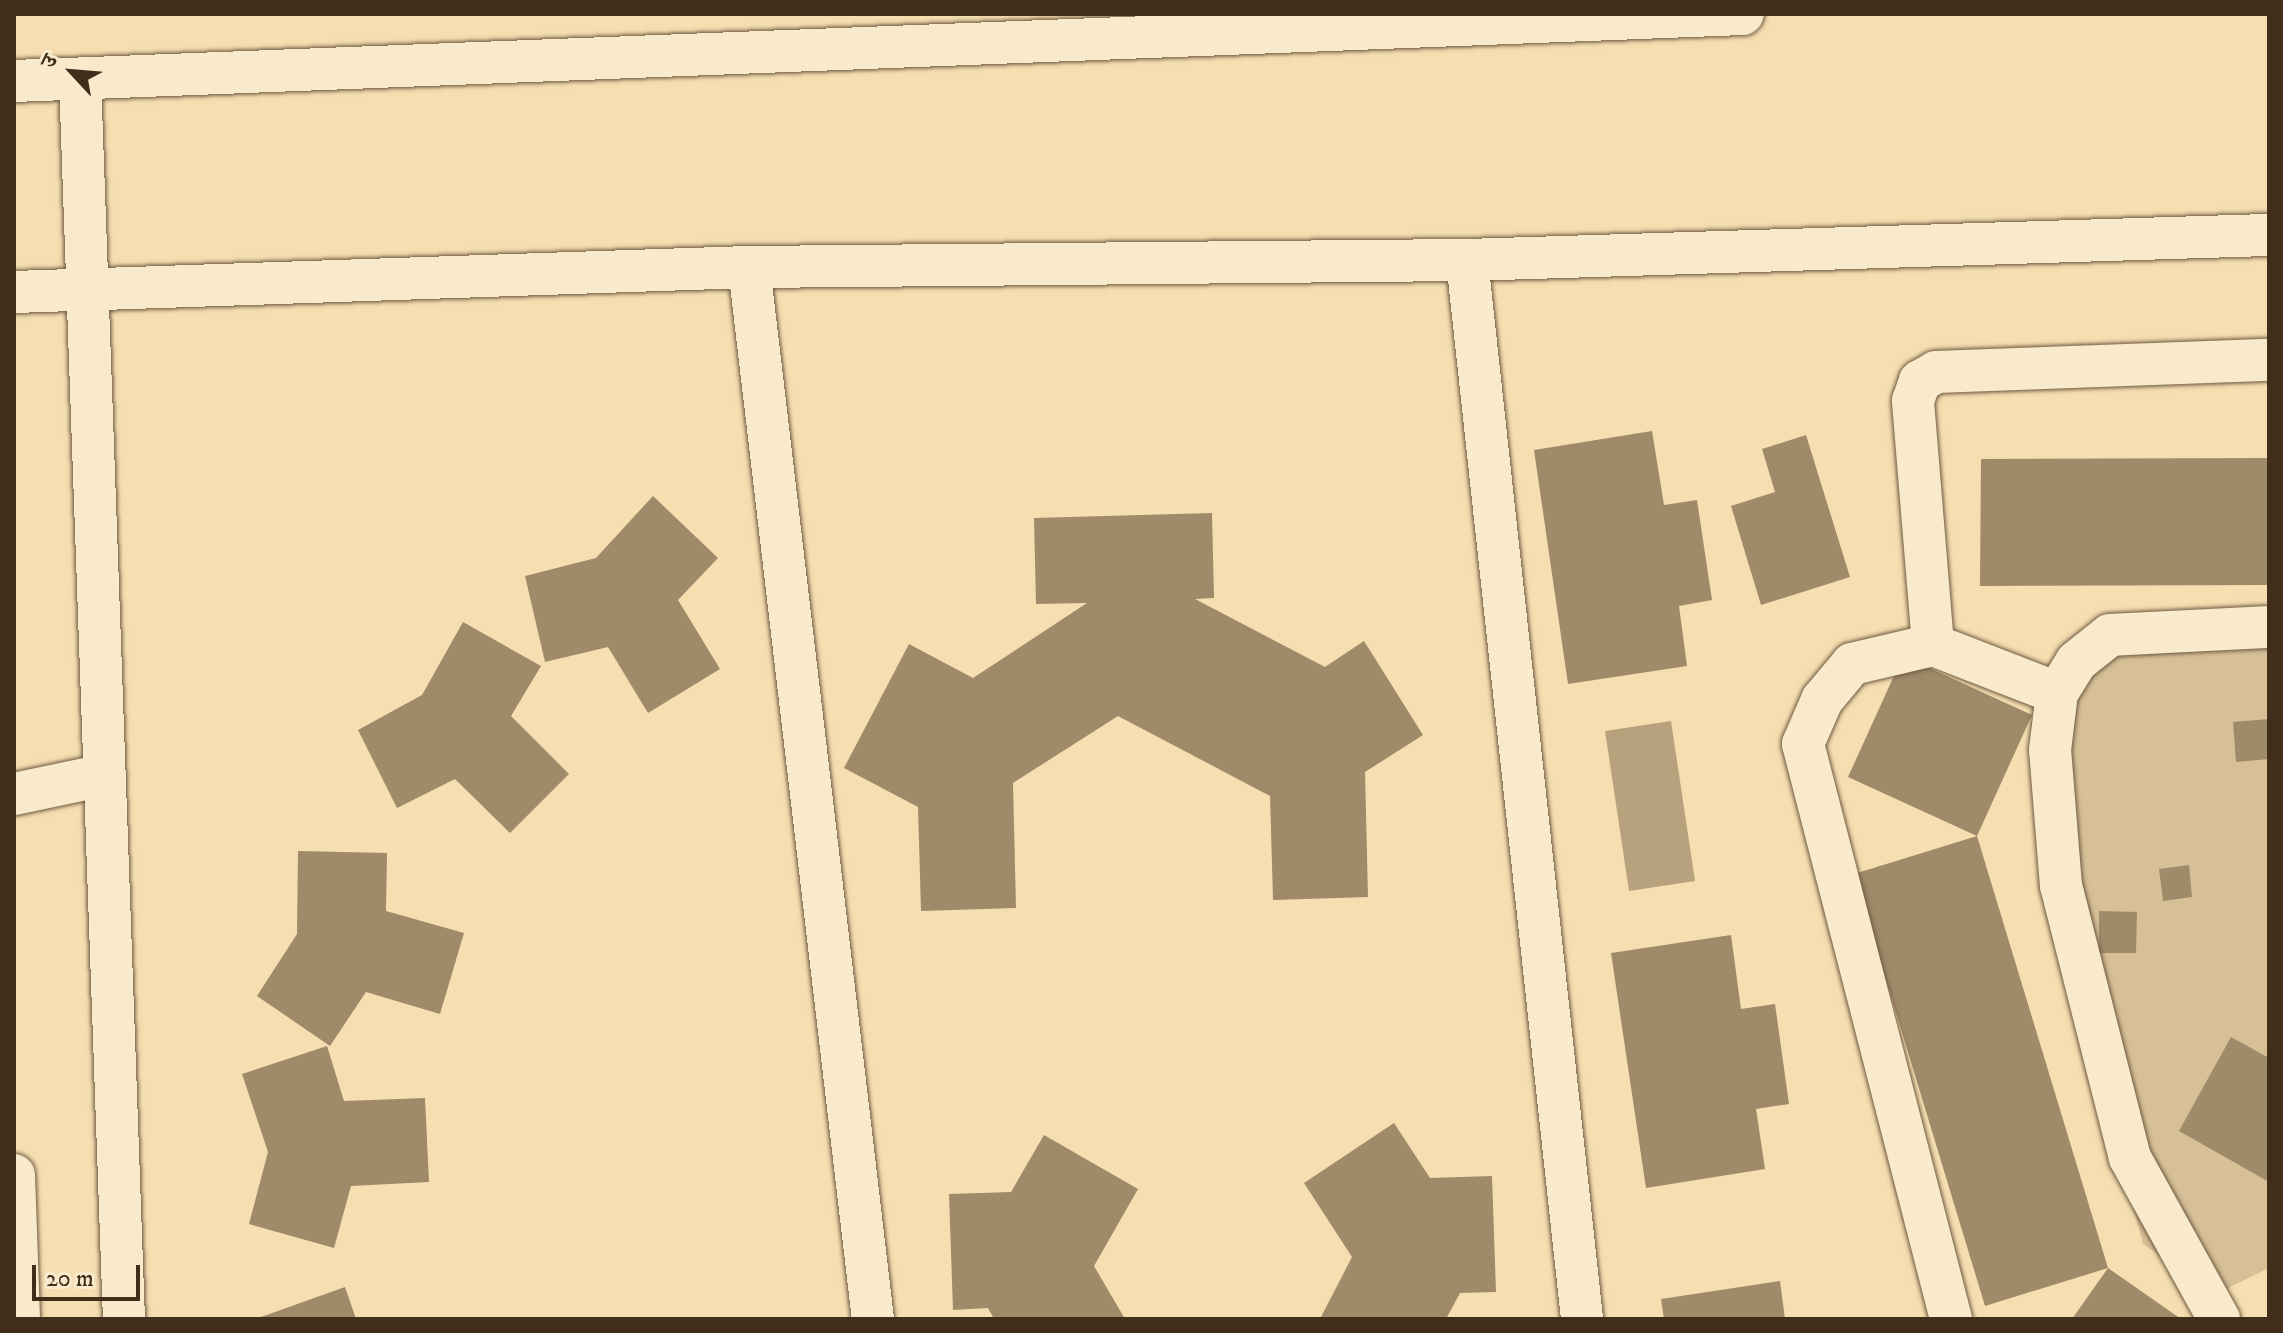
<!DOCTYPE html>
<html>
<head>
<meta charset="utf-8">
<style>
  body { margin:0 }
  #map { position:relative; width:2283px; height:1333px; overflow:hidden; background:#f6deb1; font-family:"IM FELL DW Pica","Noto Serif Devanagari",serif }
  div>[style] { position:absolute }
  .green>* { inset:0; background:#d7c098 }
  .water>* { inset:0; background:#b8a27e }
  .building>* { inset:0; background:#9f8a69 }
  .roads { filter:drop-shadow(0 0 2px #6e5a40) drop-shadow(0 0 2px #6e5a40) }
  .minor>* { height:42px; margin:-21px; padding:0 21px; transform-origin:21px; border-radius:21px; background:#f9eacc }
  span { translate:-50% -50%; white-space:nowrap; text-align:center; line-height:1.15; -webkit-text-stroke:6px #f9eacc; paint-order:stroke }
  .frame { position:absolute; inset:0; border:16px solid #402e1b; pointer-events:none }
  .north { position:absolute; left:32px; top:32px; width:80px; height:80px; -webkit-text-stroke:6px #f9eacc; paint-order:stroke; rotate:296deg; font-size:22px; font-weight:700; line-height:32px; text-align:center; color:#402e1b }
  .north::after { content:''; display:block; margin:auto; width:28px; height:36px; background:#402e1b; clip-path:polygon(50% 0,100% 100%,50% 72%,0 100%) }
  .scale { position:absolute; left:32px; top:1265px; width:108px; height:36px; box-sizing:border-box; border:4px solid #402e1b; border-top:0; padding-left:10px; font-size:24px; line-height:28px; white-space:nowrap; color:#402e1b; -webkit-text-stroke:6px #f9eacc; paint-order:stroke }
</style>
</head>
<body>
<div id="map">
  <div class="green">
    <i style="clip-path:polygon(2269px 648px,2269px 1268px,2216px 1294px,2143px 1244px,2042px 872px,2051px 730px,2099px 656px)"></i>
  </div>
  <div class="water">
    <i style="clip-path:polygon(1671px 721px,1695px 881px,1629px 891px,1605px 731px)"></i>
  </div>
  <div class="building">
    <i style="clip-path:polygon(1652px 431px,1664px 505px,1697px 500px,1712px 600px,1679px 606px,1687px 666px,1568px 684px,1534px 450px)"></i>
    <i style="clip-path:polygon(1806px 435px,1850px 577px,1761px 605px,1731px 506px,1775px 492px,1762px 449px)"></i>
    <i style="clip-path:polygon(2269px 458px,2269px 585px,1980px 586px,1981px 459px)"></i>
    <i style="clip-path:polygon(653px 496px,718px 558px,678px 600px,720px 669px,648px 713px,608px 647px,545px 662px,525px 576px,596px 558px)"></i>
    <i style="clip-path:polygon(1212px 513px,1214px 598px,1195px 599px,1325px 667px,1364px 641px,1423px 735px,1365px 772px,1368px 897px,1273px 900px,1270px 796px,1118px 716px,1013px 783px,1016px 908px,921px 911px,918px 807px,844px 768px,909px 644px,973px 678px,1087px 603px,1036px 604px,1034px 518px)"></i>
    <i style="clip-path:polygon(463px 622px,541px 666px,511px 716px,569px 774px,510px 833px,455px 779px,397px 808px,358px 730px,422px 695px)"></i>
    <i style="clip-path:polygon(1903px 656px,2032px 715px,1977px 836px,1848px 777px)"></i>
    <i style="clip-path:polygon(2269px 719px,2269px 759px,2236px 762px,2233px 722px)"></i>
    <i style="clip-path:polygon(1977px 836px,2108px 1268px,1985px 1306px,1854px 874px)"></i>
    <i style="clip-path:polygon(298px 851px,387px 853px,386px 911px,464px 933px,440px 1014px,366px 992px,330px 1046px,257px 996px,297px 934px)"></i>
    <i style="clip-path:polygon(2189px 865px,2192px 897px,2163px 901px,2159px 869px)"></i>
    <i style="clip-path:polygon(2099px 911px,2137px 912px,2136px 953px,2099px 953px)"></i>
    <i style="clip-path:polygon(1731px 935px,1741px 1009px,1775px 1004px,1789px 1104px,1756px 1109px,1765px 1169px,1646px 1188px,1611px 953px)"></i>
    <i style="clip-path:polygon(2231px 1037px,2269px 1058px,2269px 1182px,2179px 1131px)"></i>
    <i style="clip-path:polygon(327px 1046px,344px 1101px,425px 1098px,429px 1182px,351px 1186px,334px 1248px,249px 1224px,268px 1152px,242px 1074px)"></i>
    <i style="clip-path:polygon(1394px 1123px,1430px 1178px,1492px 1176px,1496px 1292px,1460px 1293px,1446px 1319px,1320px 1319px,1352px 1257px,1304px 1183px)"></i>
    <i style="clip-path:polygon(1044px 1135px,1138px 1189px,1094px 1266px,1125px 1319px,994px 1319px,988px 1308px,953px 1310px,949px 1194px,1011px 1192px)"></i>
    <i style="clip-path:polygon(2108px 1268px,2181px 1319px,2072px 1319px)"></i>
    <i style="clip-path:polygon(1780px 1281px,1785px 1319px,1664px 1319px,1661px 1299px)"></i>
    <i style="clip-path:polygon(345px 1287px,356px 1319px,262px 1319px,261px 1317px)"></i>
  </div>
  <div class="roads">
    <div class="minor">
      <i style="left:80px;top:79px;width:1241px;rotate:87.97deg"></i>
      <i style="left:14px;top:81px;width:1730px;rotate:-2.22deg"></i>
      <i style="left:1467px;top:260px;width:1065px;rotate:83.8deg"></i>
      <i style="left:749px;top:267px;width:1059px;rotate:83.28deg"></i>
      <i style="left:14px;top:292px;width:735px;rotate:-1.95deg"></i>
      <i style="left:749px;top:267px;width:718px;rotate:-0.56deg"></i>
      <i style="left:1467px;top:260px;width:802px;rotate:-1.79deg"></i>
      <i style="left:1933px;top:645px;width:133px;rotate:21.2deg"></i>
      <i style="left:14px;top:794px;width:92px;rotate:-11.9deg"></i>
      <i style="left:14px;top:1175px;width:144px;rotate:88deg"></i>
      <i style="left:1951px;top:1319px;width:594px;rotate:-104.43deg"></i>
      <i style="left:1803px;top:744px;width:48px;rotate:-66.6deg"></i>
      <i style="left:1822px;top:700px;width:47px;rotate:-50.2deg"></i>
      <i style="left:1852px;top:664px;width:83px;rotate:-13.2deg"></i>
      <i style="left:1933px;top:645px;width:245px;rotate:-94.7deg"></i>
      <i style="left:1913px;top:401px;width:21px;rotate:-71deg"></i>
      <i style="left:1920px;top:381px;width:18px;rotate:-29deg"></i>
      <i style="left:1936px;top:372px;width:333px;rotate:-2.1deg"></i>
      <i style="left:2219px;top:1319px;width:184px;rotate:-118.9deg"></i>
      <i style="left:2130px;top:1158px;width:281px;rotate:-104.2deg"></i>
      <i style="left:2061px;top:886px;width:136px;rotate:-94.6deg"></i>
      <i style="left:2050px;top:750px;width:57px;rotate:-83deg"></i>
      <i style="left:2057px;top:693px;width:36px;rotate:-58deg"></i>
      <i style="left:2076px;top:662px;width:43px;rotate:-38.5deg"></i>
      <i style="left:2110px;top:635px;width:159px;rotate:-2.9deg"></i>
    </div>
  </div>
  <div class="frame"></div>
  <div class="north">उ</div>
  <div class="scale">20 m</div>
</div>
</body>
</html>
